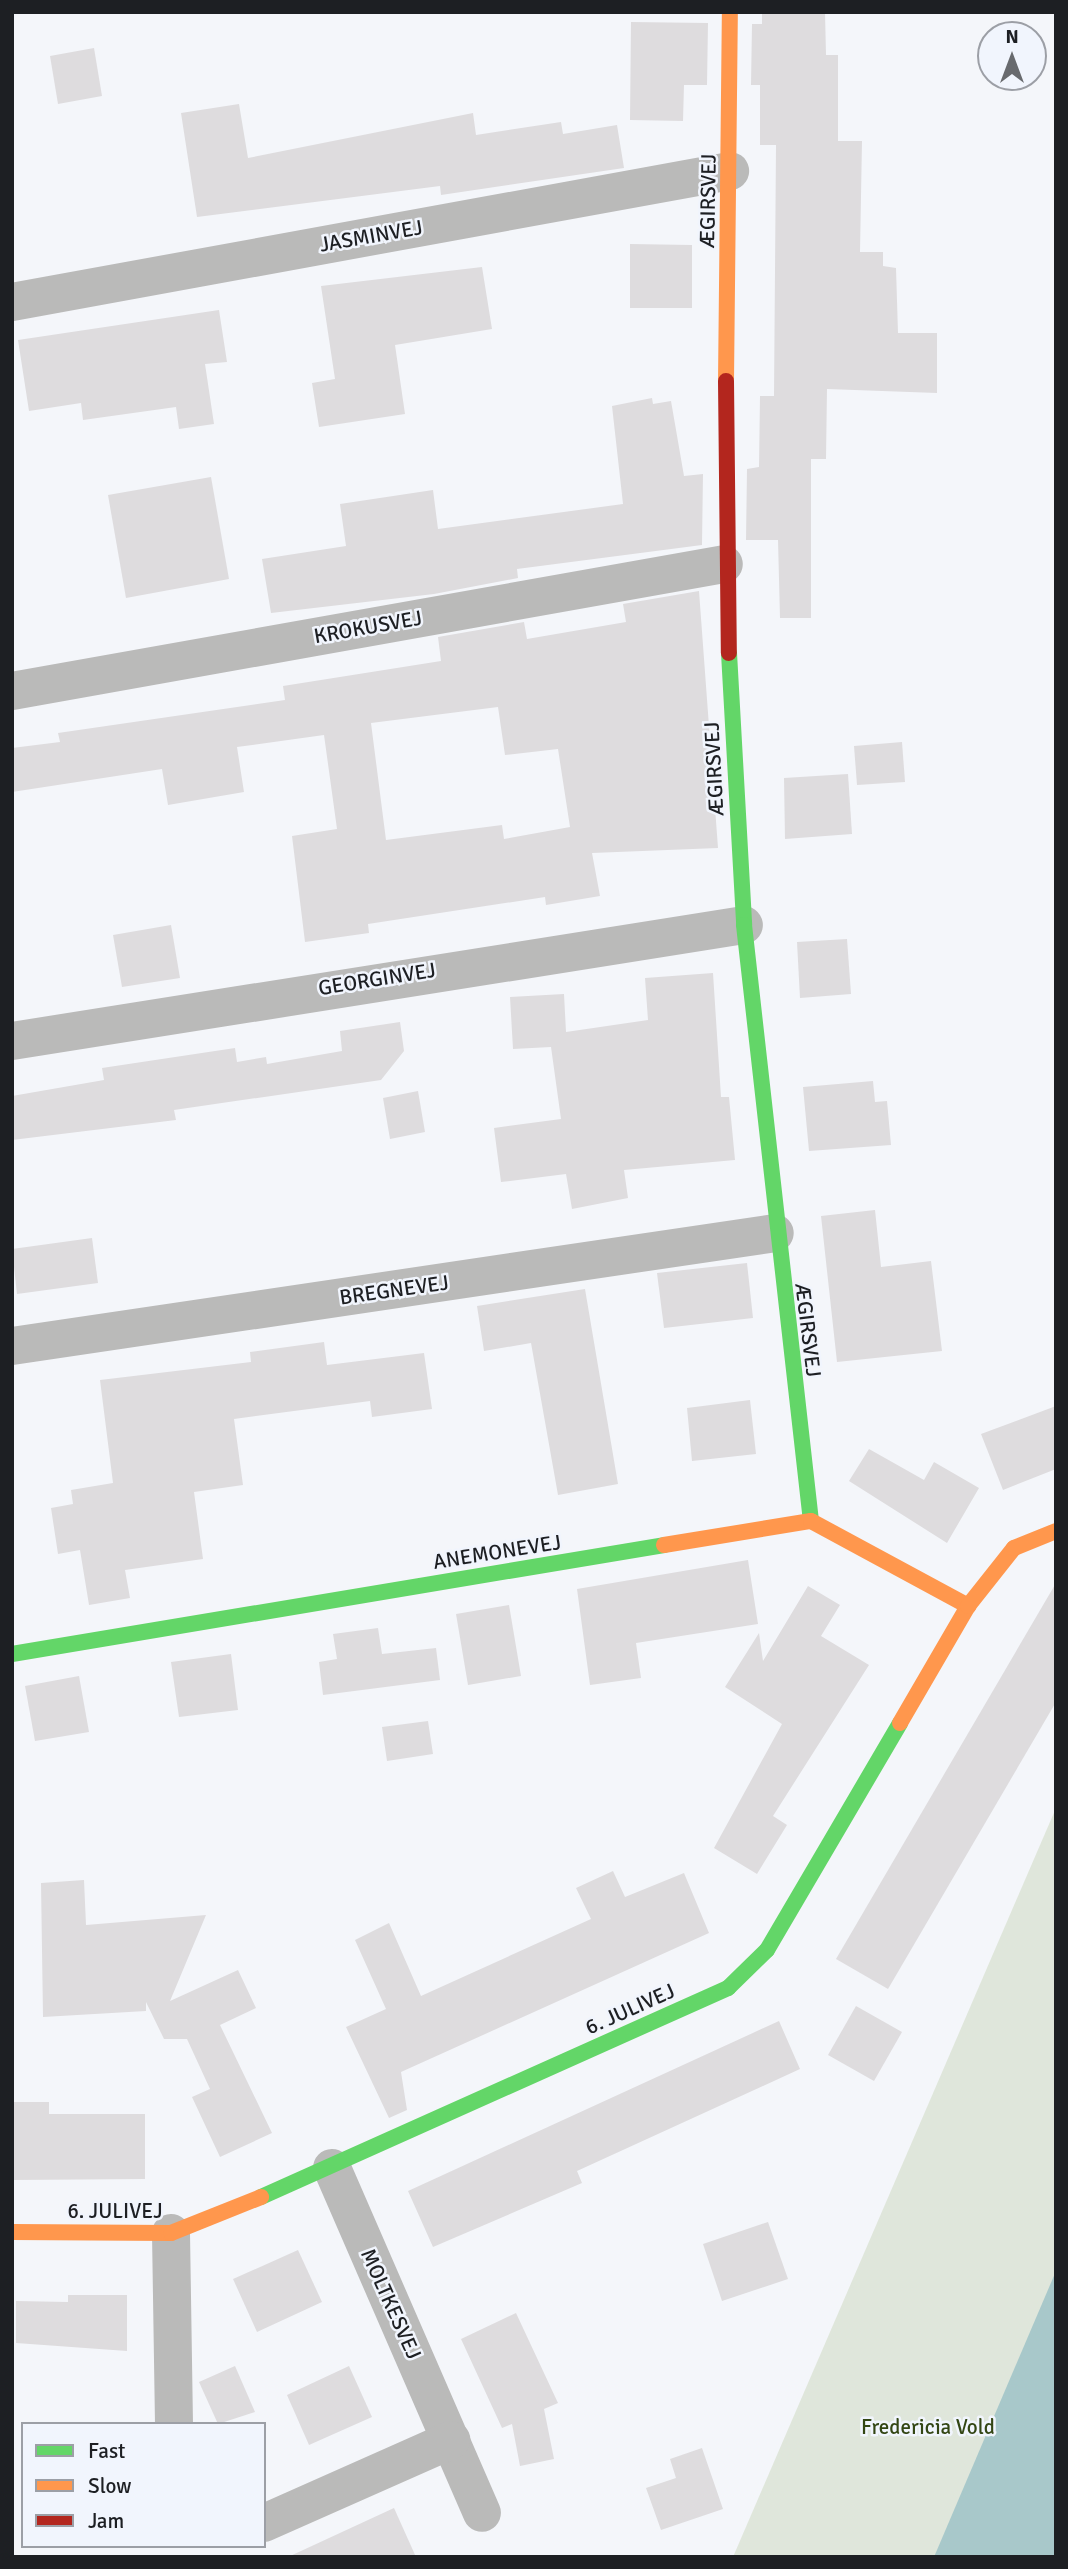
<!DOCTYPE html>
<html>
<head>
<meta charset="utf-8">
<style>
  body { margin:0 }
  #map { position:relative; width:1068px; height:2569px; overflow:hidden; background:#f4f6fa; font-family:Signika,sans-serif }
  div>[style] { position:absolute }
  .green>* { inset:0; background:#dfe6db }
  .water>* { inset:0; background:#a8c8ca }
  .building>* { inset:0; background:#dedcde }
  .street>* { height:38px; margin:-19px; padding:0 19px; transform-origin:19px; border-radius:19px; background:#babab9 }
  .fast>* { height:16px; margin:-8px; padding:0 8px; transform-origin:8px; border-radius:8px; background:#63d668 }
  .slow>* { height:16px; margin:-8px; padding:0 8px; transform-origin:8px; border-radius:8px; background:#ff974d }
  .jam>* { height:16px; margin:-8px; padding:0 8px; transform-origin:8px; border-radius:8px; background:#b3261e }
  span { translate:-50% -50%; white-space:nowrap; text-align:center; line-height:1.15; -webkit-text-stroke:5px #f1f5fd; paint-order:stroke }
  .street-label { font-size:21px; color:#1d1f23 }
  .park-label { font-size:21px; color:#334614 }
  .frame { position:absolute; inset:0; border:14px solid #1d1f23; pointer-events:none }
  .legend { position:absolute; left:21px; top:2422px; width:245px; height:126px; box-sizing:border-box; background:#f1f5fd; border:2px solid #9c9fa6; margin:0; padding:9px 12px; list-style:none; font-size:21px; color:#1d1f23 }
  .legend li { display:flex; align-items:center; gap:14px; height:35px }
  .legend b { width:35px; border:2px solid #9c9fa6 }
  .north { position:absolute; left:977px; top:21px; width:70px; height:70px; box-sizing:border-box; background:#f1f5fd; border:2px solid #9c9fa6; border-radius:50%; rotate:0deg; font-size:19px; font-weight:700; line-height:28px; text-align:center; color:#1d1f23 }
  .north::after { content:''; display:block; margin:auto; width:24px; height:32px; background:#686a6e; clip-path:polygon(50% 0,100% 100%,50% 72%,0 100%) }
</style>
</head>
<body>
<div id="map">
  <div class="green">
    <i style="clip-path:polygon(1056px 1808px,1056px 2557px,733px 2557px)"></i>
  </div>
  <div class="water">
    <i style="clip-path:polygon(1056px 2271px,1056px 2557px,934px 2557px)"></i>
  </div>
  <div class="building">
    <i style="clip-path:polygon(762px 12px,825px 12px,826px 55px,838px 55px,838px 141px,862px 141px,860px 252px,883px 252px,883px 266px,896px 268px,898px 333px,937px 333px,937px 393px,827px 389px,826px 459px,811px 459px,811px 618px,780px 618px,778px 540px,746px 540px,747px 469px,759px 467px,760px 396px,774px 396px,776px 145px,760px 145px,760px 85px,751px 85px,752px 24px,762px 24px)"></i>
    <i style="clip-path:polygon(631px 22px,708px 23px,707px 85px,684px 85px,683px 121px,630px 120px)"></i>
    <i style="clip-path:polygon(94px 48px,102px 96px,58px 104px,50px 56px)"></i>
    <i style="clip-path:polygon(239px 104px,248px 158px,473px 113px,476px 135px,561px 122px,563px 134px,617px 125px,624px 168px,441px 195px,440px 186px,197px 217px,181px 113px)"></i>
    <i style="clip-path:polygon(630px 244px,692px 245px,692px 308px,630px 308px)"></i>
    <i style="clip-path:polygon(482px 267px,492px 329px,395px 345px,405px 414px,319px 427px,312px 383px,335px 379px,321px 286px)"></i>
    <i style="clip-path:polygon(219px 310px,227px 362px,205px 364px,214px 424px,179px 429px,176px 407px,83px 420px,81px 403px,29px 411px,18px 340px)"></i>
    <i style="clip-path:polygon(652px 398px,653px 404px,671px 401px,684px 476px,703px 474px,702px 545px,517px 569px,518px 578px,434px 594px,271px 613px,262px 559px,346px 546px,340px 504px,433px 490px,438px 529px,623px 504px,612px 406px)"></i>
    <i style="clip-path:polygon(211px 477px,229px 579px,126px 598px,108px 495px)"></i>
    <i style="clip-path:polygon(evenodd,699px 591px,718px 848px,592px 853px,600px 896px,546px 905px,545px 897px,368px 924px,369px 933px,305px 942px,292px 836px,337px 829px,324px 735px,237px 747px,244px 792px,168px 805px,162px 769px,12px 792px,12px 748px,60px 742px,58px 733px,285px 700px,283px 686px,441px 661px,438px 637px,524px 622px,527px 639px,626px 622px,623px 604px,699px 591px,498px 707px,505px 755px,558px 749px,570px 827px,504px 839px,502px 825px,386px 840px,371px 723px,498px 707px)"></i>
    <i style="clip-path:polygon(902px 742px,905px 782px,857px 785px,854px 746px)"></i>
    <i style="clip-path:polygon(848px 774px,852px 834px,785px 839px,784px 778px)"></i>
    <i style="clip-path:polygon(171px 925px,180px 978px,122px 987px,113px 935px)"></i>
    <i style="clip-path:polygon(847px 939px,851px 994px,800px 998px,797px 942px)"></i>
    <i style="clip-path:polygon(713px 973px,721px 1097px,729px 1097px,735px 1160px,624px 1170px,628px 1198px,572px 1209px,566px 1174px,501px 1182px,494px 1128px,561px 1119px,551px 1047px,513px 1049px,510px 997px,564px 994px,566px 1032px,648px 1020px,645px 978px)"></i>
    <i style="clip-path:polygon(400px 1022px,404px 1051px,381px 1080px,174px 1110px,176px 1120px,12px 1140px,12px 1096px,104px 1080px,102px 1068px,235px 1048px,237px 1062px,266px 1057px,267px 1064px,342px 1051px,340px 1031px)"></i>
    <i style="clip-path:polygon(873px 1081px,875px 1102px,887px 1101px,891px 1145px,809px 1151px,803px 1087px)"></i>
    <i style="clip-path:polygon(418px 1091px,425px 1132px,390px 1139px,383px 1098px)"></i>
    <i style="clip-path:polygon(875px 1210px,881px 1267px,931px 1261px,942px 1351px,837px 1362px,821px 1216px)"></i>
    <i style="clip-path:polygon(92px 1238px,98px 1283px,17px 1294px,12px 1249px)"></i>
    <i style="clip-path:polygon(747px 1263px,753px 1318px,664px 1328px,657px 1273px)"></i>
    <i style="clip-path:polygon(585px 1289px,618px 1484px,558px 1495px,531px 1343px,484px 1351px,477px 1306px)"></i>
    <i style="clip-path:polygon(324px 1342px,327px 1365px,424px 1353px,432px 1409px,372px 1417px,370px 1401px,234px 1419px,243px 1485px,194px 1492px,203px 1559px,125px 1570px,130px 1598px,89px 1605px,80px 1550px,58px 1554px,51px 1508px,73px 1504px,71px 1490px,113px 1483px,100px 1380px,251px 1362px,250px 1352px)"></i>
    <i style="clip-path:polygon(750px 1400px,756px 1454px,692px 1461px,687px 1408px)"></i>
    <i style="clip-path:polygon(1056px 1406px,1056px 1469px,1003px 1490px,981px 1434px)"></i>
    <i style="clip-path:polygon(869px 1449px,924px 1480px,934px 1462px,979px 1488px,947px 1543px,849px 1481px)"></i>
    <i style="clip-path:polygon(748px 1560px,758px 1624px,636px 1643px,641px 1678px,590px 1685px,577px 1589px)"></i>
    <i style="clip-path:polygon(1056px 1583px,1056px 1702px,888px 1989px,836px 1959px)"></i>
    <i style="clip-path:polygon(808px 1586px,840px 1605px,821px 1636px,869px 1665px,773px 1816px,787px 1825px,757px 1874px,714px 1848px,782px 1724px,725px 1687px,759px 1633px,763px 1661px)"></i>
    <i style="clip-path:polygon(509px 1605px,521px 1676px,468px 1685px,456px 1614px)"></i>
    <i style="clip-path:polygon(378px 1628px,382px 1654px,436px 1648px,440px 1680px,323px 1695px,319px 1662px,337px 1659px,333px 1634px)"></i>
    <i style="clip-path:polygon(231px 1654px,238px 1710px,179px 1717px,171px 1662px)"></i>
    <i style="clip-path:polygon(79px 1676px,89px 1732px,35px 1741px,25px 1686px)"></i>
    <i style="clip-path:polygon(428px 1721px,433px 1754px,387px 1761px,382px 1727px)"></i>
    <i style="clip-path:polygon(613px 1871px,625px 1897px,684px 1873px,709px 1933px,401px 2072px,407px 2110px,389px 2118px,346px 2027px,386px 2009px,355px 1940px,389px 1923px,421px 1996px,591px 1919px,576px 1888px)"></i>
    <i style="clip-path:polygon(84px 1880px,86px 1925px,206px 1915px,170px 2001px,238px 1970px,256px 2008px,220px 2025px,272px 2133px,220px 2157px,192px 2097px,210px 2089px,187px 2039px,164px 2039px,146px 2002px,146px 2011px,43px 2017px,41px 1883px)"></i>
    <i style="clip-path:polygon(856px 2006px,902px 2032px,874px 2081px,828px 2055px)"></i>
    <i style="clip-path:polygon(779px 2021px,800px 2069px,577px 2171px,582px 2183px,433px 2247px,408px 2191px)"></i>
    <i style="clip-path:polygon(12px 2102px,49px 2102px,49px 2114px,145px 2114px,145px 2179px,12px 2180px)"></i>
    <i style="clip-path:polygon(768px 2222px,788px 2279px,722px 2301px,703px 2244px)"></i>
    <i style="clip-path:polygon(298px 2250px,322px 2302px,257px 2332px,233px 2279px)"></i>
    <i style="clip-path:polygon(68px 2295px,127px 2295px,127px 2351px,16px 2343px,16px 2301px,68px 2302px)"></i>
    <i style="clip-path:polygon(516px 2313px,558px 2403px,544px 2409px,554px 2459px,520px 2466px,512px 2424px,502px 2428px,461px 2339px)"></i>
    <i style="clip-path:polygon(235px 2366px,255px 2412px,218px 2424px,199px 2382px)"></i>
    <i style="clip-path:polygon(349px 2366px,372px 2417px,309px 2445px,287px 2395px)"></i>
    <i style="clip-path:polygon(702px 2448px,723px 2509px,661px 2530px,646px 2488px,676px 2478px,670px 2459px)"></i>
    <i style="clip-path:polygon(394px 2508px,416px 2557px,288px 2557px)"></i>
  </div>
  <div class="street">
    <i style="left:12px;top:302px;width:730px;rotate:-10.34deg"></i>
    <i style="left:12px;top:691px;width:723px;rotate:-10.11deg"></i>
    <i style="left:12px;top:1041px;width:741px;rotate:-9deg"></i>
    <i style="left:12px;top:1346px;width:771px;rotate:-8.42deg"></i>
    <i style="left:332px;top:2168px;width:376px;rotate:66.5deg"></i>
    <i style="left:171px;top:2233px;width:191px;rotate:89.1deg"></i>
    <i style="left:264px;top:2523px;width:205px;rotate:-23.9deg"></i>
  </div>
  <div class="fast">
    <i style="left:729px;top:653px;width:272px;rotate:86.8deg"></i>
    <i style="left:744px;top:925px;width:600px;rotate:83.59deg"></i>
    <i style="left:12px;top:1654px;width:661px;rotate:-9.49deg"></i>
    <i style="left:261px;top:2197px;width:512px;rotate:-24.11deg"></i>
    <i style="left:728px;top:1988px;width:54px;rotate:-44.3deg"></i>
    <i style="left:767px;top:1950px;width:263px;rotate:-59.6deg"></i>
  </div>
  <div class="slow">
    <i style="left:726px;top:381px;width:369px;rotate:-89.4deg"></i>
    <i style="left:664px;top:1545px;width:149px;rotate:-9.3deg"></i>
    <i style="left:811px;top:1521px;width:179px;rotate:28.4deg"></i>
    <i style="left:900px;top:1723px;width:135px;rotate:-59.8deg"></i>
    <i style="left:968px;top:1606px;width:74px;rotate:-51.6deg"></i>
    <i style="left:1014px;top:1548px;width:45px;rotate:-22deg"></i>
    <i style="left:12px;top:2232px;width:159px;rotate:0.4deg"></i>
    <i style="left:171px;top:2233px;width:97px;rotate:-21.8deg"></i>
  </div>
  <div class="jam">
    <i style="left:726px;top:381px;width:272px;rotate:89.4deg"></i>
  </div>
  <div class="street-label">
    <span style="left:708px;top:201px;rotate:-89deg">ÆGIRSVEJ</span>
    <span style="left:371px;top:236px;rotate:-10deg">JASMINVEJ</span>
    <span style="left:368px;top:627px;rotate:-10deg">KROKUSVEJ</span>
    <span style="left:714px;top:769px;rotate:-93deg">ÆGIRSVEJ</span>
    <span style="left:377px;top:979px;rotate:-9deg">GEORGINVEJ</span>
    <span style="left:394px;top:1290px;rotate:-8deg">BREGNEVEJ</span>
    <span style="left:808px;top:1330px;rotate:83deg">ÆGIRSVEJ</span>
    <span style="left:497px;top:1552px;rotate:-9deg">ANEMONEVEJ</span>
    <span style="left:630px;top:2009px;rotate:-24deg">6. JULIVEJ</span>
    <span style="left:115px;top:2211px">6. JULIVEJ</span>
    <span style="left:391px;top:2304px;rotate:66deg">MOLTKESVEJ</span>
  </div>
  <div class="park-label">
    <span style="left:928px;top:2427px">Fredericia Vold</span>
  </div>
  <div class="frame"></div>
  <ul class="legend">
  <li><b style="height:9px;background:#63d668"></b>Fast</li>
  <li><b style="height:9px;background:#ff974d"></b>Slow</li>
  <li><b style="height:9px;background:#b3261e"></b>Jam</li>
  </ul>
  <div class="north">N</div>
</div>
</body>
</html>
